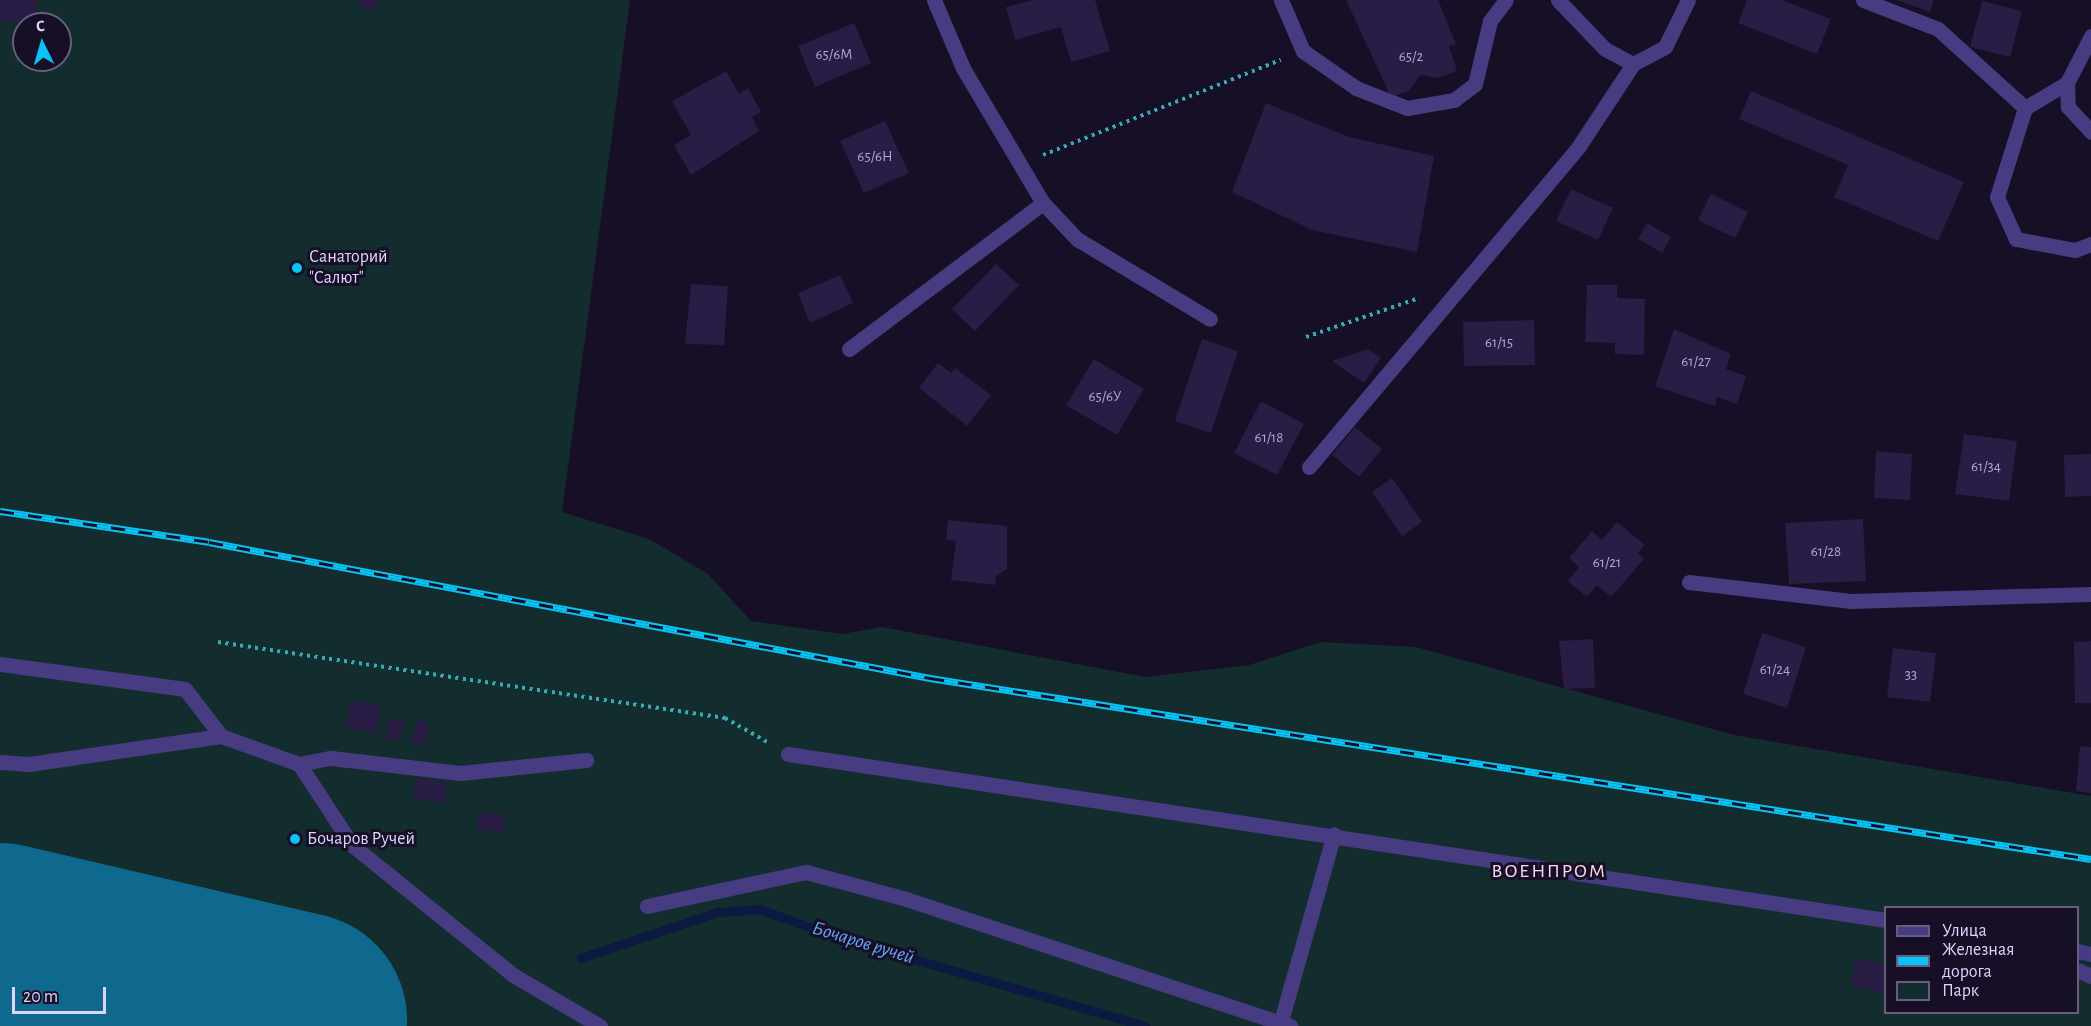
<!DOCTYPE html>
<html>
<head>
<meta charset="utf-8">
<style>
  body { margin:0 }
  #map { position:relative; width:2091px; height:1026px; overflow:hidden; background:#160f25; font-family:"Alegreya Sans",sans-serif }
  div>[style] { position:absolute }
  .green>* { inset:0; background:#132c2e }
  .stream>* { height:9px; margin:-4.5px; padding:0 4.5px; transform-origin:4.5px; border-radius:4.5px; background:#0c1941 }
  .runway>* { height:214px; margin:-107px; padding:0 107px; transform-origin:107px; border-radius:107px; background:#0f698e }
  .building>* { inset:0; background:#291c45 }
  .path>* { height:4px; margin-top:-2px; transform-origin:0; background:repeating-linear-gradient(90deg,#33acb3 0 3px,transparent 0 7.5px) }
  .minor>* { height:15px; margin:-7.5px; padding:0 7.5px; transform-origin:7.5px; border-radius:7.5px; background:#473c82 }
  .rail>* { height:7px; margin-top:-3.5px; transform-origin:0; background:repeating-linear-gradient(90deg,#160f25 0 14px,#08c3f6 0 28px); box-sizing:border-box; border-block:2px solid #08c3f6 }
  .dots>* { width:16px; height:16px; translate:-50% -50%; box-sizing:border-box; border:3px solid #160f25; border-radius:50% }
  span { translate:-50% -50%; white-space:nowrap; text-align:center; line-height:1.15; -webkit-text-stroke:6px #160f25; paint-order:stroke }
  .number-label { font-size:15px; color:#b1a7d0 }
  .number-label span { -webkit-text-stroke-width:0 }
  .poi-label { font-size:18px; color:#ded5fe }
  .left { translate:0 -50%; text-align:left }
  .neighbourhood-label { font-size:20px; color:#fed7eb; letter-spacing:1.5px }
  .water-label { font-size:20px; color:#66a5fa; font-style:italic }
  .legend { position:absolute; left:1884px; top:906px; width:195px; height:108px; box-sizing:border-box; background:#160f25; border:2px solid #665e7c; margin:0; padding:8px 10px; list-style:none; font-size:18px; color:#ded5fe }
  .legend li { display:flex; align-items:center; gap:12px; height:30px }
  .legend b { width:30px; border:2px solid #665e7c }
  .north { position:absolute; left:12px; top:12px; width:60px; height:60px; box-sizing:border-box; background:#160f25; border:2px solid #665e7c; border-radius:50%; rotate:355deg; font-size:16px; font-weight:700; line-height:24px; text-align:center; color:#ded5fe }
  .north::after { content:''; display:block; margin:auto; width:21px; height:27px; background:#08c3f6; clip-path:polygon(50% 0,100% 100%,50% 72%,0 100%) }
  .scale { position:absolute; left:12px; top:987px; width:94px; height:27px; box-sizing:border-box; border:3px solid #ded5fe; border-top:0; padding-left:8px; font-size:18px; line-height:21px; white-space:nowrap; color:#ded5fe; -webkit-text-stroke:4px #160f25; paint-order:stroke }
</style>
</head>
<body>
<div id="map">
  <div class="green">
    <i style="clip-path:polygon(evenodd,0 0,630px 0,562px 512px,649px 539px,708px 574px,751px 621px,842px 634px,882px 627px,1146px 677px,1249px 665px,1321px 642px,1416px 647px,1734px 735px,2091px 796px,2091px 1026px,0 1026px,0 0,24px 24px,60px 24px,60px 60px,24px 60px,24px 24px,0 0,1886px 908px,2078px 908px,2078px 1012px,1886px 1012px,1886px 908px)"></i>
  </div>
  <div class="stream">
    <i style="left:581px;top:958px;width:145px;rotate:-18.6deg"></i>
    <i style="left:718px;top:912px;width:41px;rotate:-4.2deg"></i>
    <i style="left:759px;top:909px;width:83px;rotate:19.7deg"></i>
    <i style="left:837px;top:937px;width:321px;rotate:16.1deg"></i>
  </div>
  <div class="runway">
    <i style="left:0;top:950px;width:308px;rotate:13.1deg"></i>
  </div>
  <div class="building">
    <i style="clip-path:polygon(0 0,36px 0,38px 18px,0 23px)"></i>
    <i style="clip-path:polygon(356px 0,382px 0,368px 12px)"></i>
    <i style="clip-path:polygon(1033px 0,1095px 0,1110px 51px,1071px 62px,1061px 27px,1015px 40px,1006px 7px)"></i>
    <i style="clip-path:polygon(1346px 0,1438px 0,1456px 44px,1449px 46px,1457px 71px,1438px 78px,1420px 75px,1409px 91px,1391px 97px)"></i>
    <i style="clip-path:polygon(1747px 0,1782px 0,1831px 19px,1817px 54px,1738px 23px)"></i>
    <i style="clip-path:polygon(1897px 0,1934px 0,1930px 12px)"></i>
    <i style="clip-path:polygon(1982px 1px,2022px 11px,2010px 57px,1970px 47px)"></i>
    <i style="clip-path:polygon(854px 23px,871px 63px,815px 87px,798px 46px)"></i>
    <i style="clip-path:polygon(726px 71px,739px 94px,748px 88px,761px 112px,752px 117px,759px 131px,691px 175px,674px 145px,691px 135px,672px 101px)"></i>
    <i style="clip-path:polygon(1751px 91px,1964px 182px,1938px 241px,1834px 197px,1848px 165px,1739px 119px)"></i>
    <i style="clip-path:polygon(1266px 103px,1349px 137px,1434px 156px,1417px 252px,1312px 230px,1232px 192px)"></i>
    <i style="clip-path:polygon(885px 121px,909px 173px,864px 193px,840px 141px)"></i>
    <i style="clip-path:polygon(1571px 189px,1613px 208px,1598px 240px,1556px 221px)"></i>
    <i style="clip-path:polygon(1711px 194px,1748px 212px,1735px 238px,1698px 220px)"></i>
    <i style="clip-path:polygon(1647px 223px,1671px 237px,1662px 253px,1638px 239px)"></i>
    <i style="clip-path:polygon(996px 264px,1019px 285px,975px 331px,952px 309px)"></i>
    <i style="clip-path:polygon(840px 275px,853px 303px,810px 323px,798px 293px)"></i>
    <i style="clip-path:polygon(691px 284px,728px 286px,724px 345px,685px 344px)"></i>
    <i style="clip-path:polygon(1587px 285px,1617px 285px,1617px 298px,1645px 299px,1644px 355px,1615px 354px,1615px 343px,1585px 342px)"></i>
    <i style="clip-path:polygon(1534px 320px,1535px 365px,1464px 366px,1463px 322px)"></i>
    <i style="clip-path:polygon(1674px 329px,1731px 354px,1726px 369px,1746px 376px,1737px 404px,1717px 397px,1715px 406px,1655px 386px)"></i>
    <i style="clip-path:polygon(1202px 339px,1238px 351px,1211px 433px,1175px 421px)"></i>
    <i style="clip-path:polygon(1368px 349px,1381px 358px,1364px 383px,1332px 361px)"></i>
    <i style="clip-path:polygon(1094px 359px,1144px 389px,1117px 435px,1066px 405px)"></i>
    <i style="clip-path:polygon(938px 363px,951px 373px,955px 368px,991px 395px,967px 426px,919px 388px)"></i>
    <i style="clip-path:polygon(1261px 401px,1304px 424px,1277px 475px,1234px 453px)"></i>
    <i style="clip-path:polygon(1355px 427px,1382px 449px,1359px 477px,1332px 455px)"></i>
    <i style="clip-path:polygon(1964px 434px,2017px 441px,2009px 501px,1955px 494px)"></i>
    <i style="clip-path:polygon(1876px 451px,1912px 454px,1910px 500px,1874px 498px)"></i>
    <i style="clip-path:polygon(2091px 454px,2091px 496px,2065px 497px,2064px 455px)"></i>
    <i style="clip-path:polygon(1392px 478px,1422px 522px,1402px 536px,1372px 492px)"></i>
    <i style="clip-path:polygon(1863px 519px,1866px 581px,1789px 584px,1785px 523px)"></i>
    <i style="clip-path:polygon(948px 520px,1007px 526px,1007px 569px,996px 576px,995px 585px,951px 580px,956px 541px,946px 540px)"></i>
    <i style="clip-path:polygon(1617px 522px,1645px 545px,1638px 553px,1644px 559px,1611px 597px,1597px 585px,1587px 597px,1568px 581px,1579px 567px,1569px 558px,1592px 531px,1602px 540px)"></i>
    <i style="clip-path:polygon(1762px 633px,1806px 647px,1787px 708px,1743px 694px)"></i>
    <i style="clip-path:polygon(1593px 639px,1595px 688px,1564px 689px,1559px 641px)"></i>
    <i style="clip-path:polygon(2091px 641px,2091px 703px,2075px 703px,2074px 642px)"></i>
    <i style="clip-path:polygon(1893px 648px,1936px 653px,1930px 702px,1887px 697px)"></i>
    <i style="clip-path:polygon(351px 700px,382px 707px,376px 733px,346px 727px)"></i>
    <i style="clip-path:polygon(390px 718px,404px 721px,400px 741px,385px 738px)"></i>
    <i style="clip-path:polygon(416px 721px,429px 723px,425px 746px,412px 744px)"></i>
    <i style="clip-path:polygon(2080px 746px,2091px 747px,2091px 793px,2076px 791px)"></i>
    <i style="clip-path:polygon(417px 778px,447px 782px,444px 803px,413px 798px)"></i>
    <i style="clip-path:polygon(478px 813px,504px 814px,504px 831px,477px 830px)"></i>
    <i style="clip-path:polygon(1856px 959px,1886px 965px,1886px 993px,1851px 986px)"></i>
  </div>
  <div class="path">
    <i style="left:1043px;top:155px;width:256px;rotate:-21.8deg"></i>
    <i style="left:1306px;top:337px;width:120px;rotate:-19deg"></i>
    <i style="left:218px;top:642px;width:513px;rotate:8.53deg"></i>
    <i style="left:725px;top:718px;width:51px;rotate:29.6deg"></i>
  </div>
  <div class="minor">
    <i style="left:1281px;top:0;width:56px;rotate:66.7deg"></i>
    <i style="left:1303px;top:51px;width:65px;rotate:34.9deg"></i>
    <i style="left:1356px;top:88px;width:55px;rotate:21.4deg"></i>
    <i style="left:1407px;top:108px;width:48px;rotate:-9.7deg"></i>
    <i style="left:1454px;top:100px;width:26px;rotate:-37deg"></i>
    <i style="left:1475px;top:84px;width:65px;rotate:-76.6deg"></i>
    <i style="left:1490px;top:21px;width:26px;rotate:-53deg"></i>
    <i style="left:1558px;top:0;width:68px;rotate:46.2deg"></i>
    <i style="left:1605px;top:49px;width:32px;rotate:28deg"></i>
    <i style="left:1633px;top:64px;width:36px;rotate:-28deg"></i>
    <i style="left:1665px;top:47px;width:52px;rotate:-63.9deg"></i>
    <i style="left:1863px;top:0;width:80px;rotate:21.1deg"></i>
    <i style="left:1938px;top:29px;width:118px;rotate:42.2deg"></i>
    <i style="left:2025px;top:108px;width:49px;rotate:-30.8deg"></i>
    <i style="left:2067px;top:83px;width:53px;rotate:-62.9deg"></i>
    <i style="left:2067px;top:83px;width:24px;rotate:88deg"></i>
    <i style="left:2068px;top:107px;width:34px;rotate:47deg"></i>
    <i style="left:2025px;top:108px;width:93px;rotate:107.5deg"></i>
    <i style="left:1997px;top:197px;width:46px;rotate:65.7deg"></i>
    <i style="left:2016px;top:239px;width:60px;rotate:10.6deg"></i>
    <i style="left:2075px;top:250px;width:17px;rotate:-21deg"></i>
    <i style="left:1043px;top:203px;width:50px;rotate:46.6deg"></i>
    <i style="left:1077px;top:239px;width:155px;rotate:31deg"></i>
    <i style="left:849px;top:349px;width:243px;rotate:-37deg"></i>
    <i style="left:1043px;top:203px;width:157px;rotate:-120.7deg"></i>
    <i style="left:963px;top:68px;width:74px;rotate:-113.1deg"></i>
    <i style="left:1309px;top:467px;width:419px;rotate:-49.9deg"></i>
    <i style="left:1579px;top:146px;width:98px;rotate:-56.6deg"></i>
    <i style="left:1689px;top:582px;width:163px;rotate:6.7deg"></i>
    <i style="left:1851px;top:601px;width:240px;rotate:-1.7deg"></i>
    <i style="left:0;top:664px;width:187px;rotate:7.7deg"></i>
    <i style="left:185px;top:689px;width:59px;rotate:52.5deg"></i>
    <i style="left:788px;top:754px;width:1110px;rotate:8.6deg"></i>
    <i style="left:0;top:762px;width:29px;rotate:4deg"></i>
    <i style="left:29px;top:764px;width:194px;rotate:-8.3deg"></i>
    <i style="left:221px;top:736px;width:83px;rotate:19.7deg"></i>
    <i style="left:299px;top:764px;width:97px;rotate:56.8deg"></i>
    <i style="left:352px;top:845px;width:207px;rotate:38.9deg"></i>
    <i style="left:513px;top:975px;width:101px;rotate:30.4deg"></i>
    <i style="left:299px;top:764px;width:33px;rotate:-11deg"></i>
    <i style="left:331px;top:758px;width:130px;rotate:6.6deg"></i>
    <i style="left:460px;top:773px;width:127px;rotate:-5.9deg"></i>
    <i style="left:647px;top:906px;width:163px;rotate:-12.1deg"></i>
    <i style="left:806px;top:872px;width:104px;rotate:15.1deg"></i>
    <i style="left:906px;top:899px;width:405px;rotate:18.3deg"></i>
    <i style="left:2078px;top:951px;width:13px;rotate:13deg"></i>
    <i style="left:2078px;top:970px;width:14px;rotate:25deg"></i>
    <i style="left:1281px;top:1021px;width:194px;rotate:-74.2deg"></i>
  </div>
  <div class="rail">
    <i style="left:0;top:511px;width:211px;rotate:8.4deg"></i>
    <i style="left:209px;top:542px;width:734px;rotate:10.68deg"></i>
    <i style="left:930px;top:678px;width:1175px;rotate:8.86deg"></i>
  </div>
  <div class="dots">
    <i style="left:297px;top:268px;background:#08c3f6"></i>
    <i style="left:295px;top:839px;background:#08c3f6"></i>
  </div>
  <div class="number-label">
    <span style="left:834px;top:55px">65/6М</span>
    <span style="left:1411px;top:57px">65/2</span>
    <span style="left:875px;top:157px">65/6Н</span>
    <span style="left:1499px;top:343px">61/15</span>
    <span style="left:1696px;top:362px">61/27</span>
    <span style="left:1105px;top:397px">65/6У</span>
    <span style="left:1269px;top:438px">61/18</span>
    <span style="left:1986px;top:467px">61/34</span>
    <span style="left:1826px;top:552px">61/28</span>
    <span style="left:1607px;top:563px">61/21</span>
    <span style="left:1775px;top:670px">61/24</span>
    <span style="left:1911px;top:675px">33</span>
  </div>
  <div class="poi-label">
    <span class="left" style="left:309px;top:268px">Санаторий<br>"Салют"</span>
    <span class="left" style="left:307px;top:839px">Бочаров Ручей</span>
  </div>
  <div class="neighbourhood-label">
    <span style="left:1549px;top:871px">ВОЕНПРОМ</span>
  </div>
  <div class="water-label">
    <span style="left:863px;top:943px;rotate:17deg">Бочаров ручей</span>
  </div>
  <ul class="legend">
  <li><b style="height:8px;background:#473c82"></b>Улица</li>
  <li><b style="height:8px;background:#08c3f6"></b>Железная дорога</li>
  <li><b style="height:16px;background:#132c2e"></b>Парк</li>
  </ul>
  <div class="north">С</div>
  <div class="scale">20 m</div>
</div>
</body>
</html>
